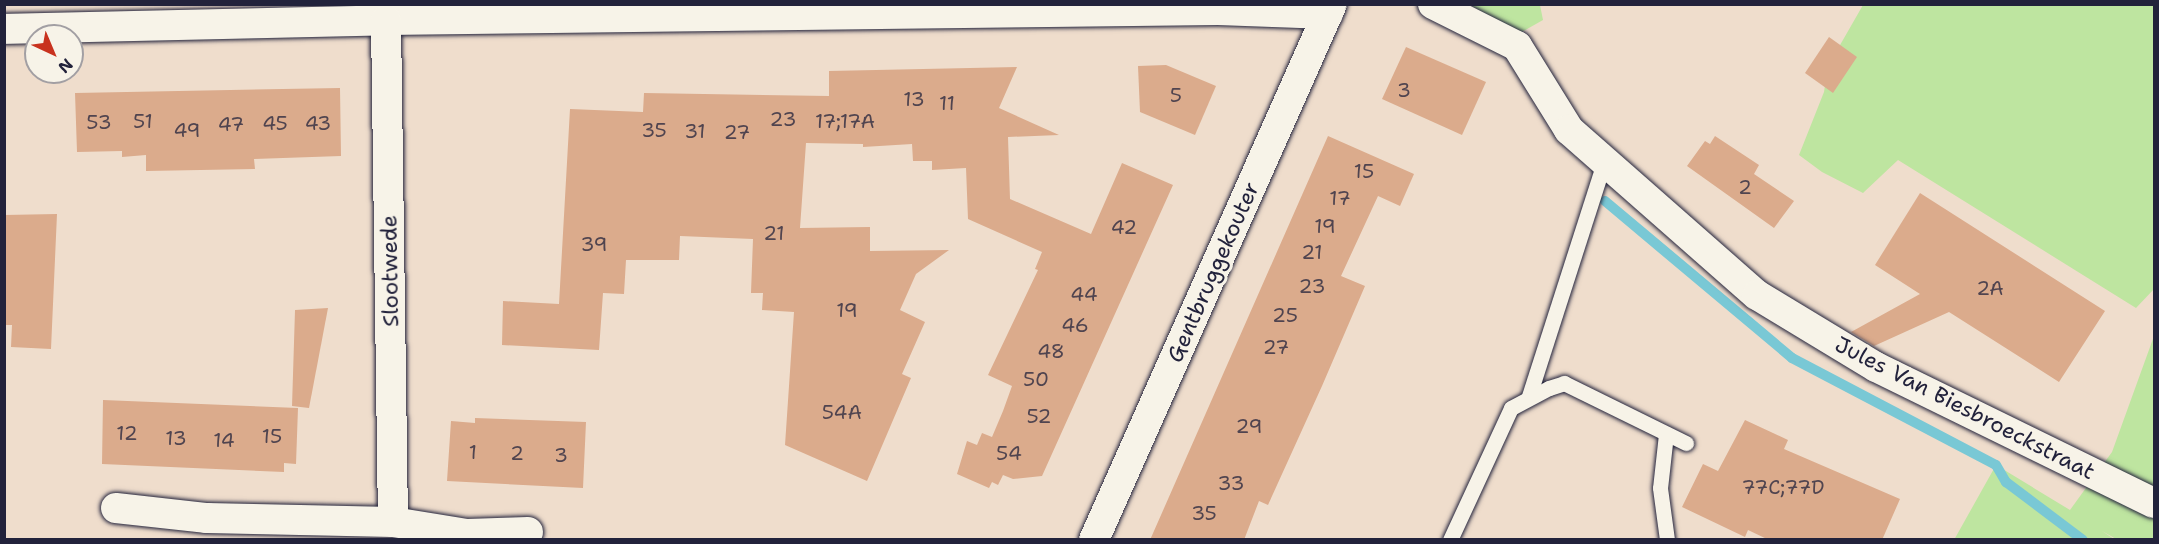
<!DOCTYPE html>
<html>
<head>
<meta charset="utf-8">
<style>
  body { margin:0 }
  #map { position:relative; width:2159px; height:544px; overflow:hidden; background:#efddcc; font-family:"Shantell Sans",sans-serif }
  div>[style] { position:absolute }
  .green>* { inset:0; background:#bee5a0 }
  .stream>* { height:10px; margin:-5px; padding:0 5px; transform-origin:5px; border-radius:5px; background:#79c8d5 }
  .building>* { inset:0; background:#dbab8c }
  .roads { filter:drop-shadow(0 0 2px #22223b) drop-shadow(0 0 2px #22223b) }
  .lane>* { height:15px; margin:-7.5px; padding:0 7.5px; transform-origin:7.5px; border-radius:7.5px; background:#f7f3e8 }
  .street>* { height:30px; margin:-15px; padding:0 15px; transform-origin:15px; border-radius:15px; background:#f7f3e8 }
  span { translate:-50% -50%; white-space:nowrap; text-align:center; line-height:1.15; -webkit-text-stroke:6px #f7f3e8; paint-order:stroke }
  .number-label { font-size:20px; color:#50444f }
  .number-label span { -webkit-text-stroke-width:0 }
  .street-label { font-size:22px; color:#22223b }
  .frame { position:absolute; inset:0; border:6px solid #22223b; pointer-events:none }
  .north { position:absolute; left:24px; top:24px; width:60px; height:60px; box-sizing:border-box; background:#f7f3e8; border:2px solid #a29fa3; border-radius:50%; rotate:136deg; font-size:16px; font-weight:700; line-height:24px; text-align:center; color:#22223b }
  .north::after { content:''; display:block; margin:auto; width:21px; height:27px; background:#c8321e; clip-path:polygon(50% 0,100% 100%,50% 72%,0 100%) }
</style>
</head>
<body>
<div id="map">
  <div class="green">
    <i style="clip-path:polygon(1470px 5px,1540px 5px,1543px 20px,1520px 33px)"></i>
    <i style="clip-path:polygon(1863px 5px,2154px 5px,2154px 289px,2136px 308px,1898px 160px,1863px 193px,1822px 172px,1799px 155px,1824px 92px,1828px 66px)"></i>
    <i style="clip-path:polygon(2154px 336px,2154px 539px,2116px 539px,2102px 531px,2114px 539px,1954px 540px,1996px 465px,2070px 510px,2112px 452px)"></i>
  </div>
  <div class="stream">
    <i style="left:1605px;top:201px;width:244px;rotate:40deg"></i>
    <i style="left:1792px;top:358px;width:230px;rotate:27.7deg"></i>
    <i style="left:1996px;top:465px;width:20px;rotate:60deg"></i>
    <i style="left:2006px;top:482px;width:96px;rotate:37deg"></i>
  </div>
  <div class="building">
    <i style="clip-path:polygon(1829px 37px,1857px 57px,1833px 93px,1805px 73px)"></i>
    <i style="clip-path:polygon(1406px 47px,1486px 82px,1462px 135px,1382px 99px)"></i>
    <i style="clip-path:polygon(1166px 65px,1216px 86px,1195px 135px,1140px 112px,1138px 66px)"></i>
    <i style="clip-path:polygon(1017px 67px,999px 108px,1059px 135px,1008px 137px,1010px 199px,1091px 234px,1122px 163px,1173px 185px,1042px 476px,1013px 479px,1003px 475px,998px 485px,992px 482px,989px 488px,957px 474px,967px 441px,977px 445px,982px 433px,992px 437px,1003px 411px,1012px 386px,988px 375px,1038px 270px,1035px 269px,1042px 252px,968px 219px,966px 168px,932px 170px,932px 161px,913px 161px,912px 144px,863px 147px,863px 144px,806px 143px,800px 228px,870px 227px,870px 251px,949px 250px,916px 274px,900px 310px,925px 322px,902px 374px,911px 378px,867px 481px,785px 445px,794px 312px,762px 310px,763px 293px,751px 293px,753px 239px,680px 236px,679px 260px,626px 260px,624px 294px,603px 293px,599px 350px,502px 345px,503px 301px,559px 304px,570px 109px,643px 112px,644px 93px,829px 96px,829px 71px)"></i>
    <i style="clip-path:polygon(340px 88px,341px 156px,254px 159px,255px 169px,146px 171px,146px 155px,122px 157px,122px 151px,77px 152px,75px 93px)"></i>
    <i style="clip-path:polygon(1328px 136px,1414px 174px,1400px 206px,1378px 196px,1341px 276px,1365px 286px,1322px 386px,1268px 505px,1259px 501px,1244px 540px,1150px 540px)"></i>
    <i style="clip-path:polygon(1715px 136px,1759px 165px,1754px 174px,1794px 201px,1774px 228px,1687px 166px,1705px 141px,1710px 144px)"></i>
    <i style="clip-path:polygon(1920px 193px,2105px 311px,2059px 382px,1949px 312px,1874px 346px,1851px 332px,1920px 294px,1875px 265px)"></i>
    <i style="clip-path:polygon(57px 214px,51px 349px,11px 347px,12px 325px,4px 325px,4px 215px)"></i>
    <i style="clip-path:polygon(328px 308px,309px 408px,292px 406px,295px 310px)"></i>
    <i style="clip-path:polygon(103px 400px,298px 408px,296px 464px,284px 463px,284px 472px,102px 464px)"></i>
    <i style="clip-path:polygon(475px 418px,586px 422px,583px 488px,447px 481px,451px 421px,475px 423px)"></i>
    <i style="clip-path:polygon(1745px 420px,1788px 440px,1784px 449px,1900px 499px,1882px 540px,1769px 540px,1748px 530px,1745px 537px,1682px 507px,1703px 464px,1718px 471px)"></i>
  </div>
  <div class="roads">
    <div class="lane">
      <i style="left:1529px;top:396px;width:246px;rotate:-72.2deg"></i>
      <i style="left:1666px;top:434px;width:54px;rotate:96.3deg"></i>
      <i style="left:1660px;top:488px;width:52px;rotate:82.3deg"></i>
      <i style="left:1450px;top:540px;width:145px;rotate:-65.2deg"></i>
      <i style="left:1511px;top:408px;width:43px;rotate:-27.8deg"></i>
      <i style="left:1549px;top:388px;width:16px;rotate:-18deg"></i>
      <i style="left:1564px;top:383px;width:136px;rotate:26.2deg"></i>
    </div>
    <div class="street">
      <i style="left:1433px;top:4px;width:94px;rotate:26.6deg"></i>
      <i style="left:1517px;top:46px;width:99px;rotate:58.2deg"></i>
      <i style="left:1569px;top:130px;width:250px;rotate:41.3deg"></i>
      <i style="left:1757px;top:295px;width:139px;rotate:31.2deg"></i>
      <i style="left:1876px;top:367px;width:309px;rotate:26.1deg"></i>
      <i style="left:4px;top:29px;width:382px;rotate:-1.3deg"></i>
      <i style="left:386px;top:20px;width:832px;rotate:-0.69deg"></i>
      <i style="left:1218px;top:10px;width:110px;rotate:2.1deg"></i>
      <i style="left:116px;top:508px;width:92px;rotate:6.3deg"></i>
      <i style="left:207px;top:518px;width:186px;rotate:1.2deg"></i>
      <i style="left:393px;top:522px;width:502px;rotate:-90.8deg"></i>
      <i style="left:393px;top:522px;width:75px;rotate:9.2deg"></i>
      <i style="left:467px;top:534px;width:61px;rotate:-1.9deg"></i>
      <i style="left:1094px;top:540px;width:586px;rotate:-66.06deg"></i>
    </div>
  </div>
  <div class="number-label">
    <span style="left:1404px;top:90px">3</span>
    <span style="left:1176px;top:95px">5</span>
    <span style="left:914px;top:99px">13</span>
    <span style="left:947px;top:103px">11</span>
    <span style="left:783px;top:119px">23</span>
    <span style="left:143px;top:121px">51</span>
    <span style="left:845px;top:121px">17;17A</span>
    <span style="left:99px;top:122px">53</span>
    <span style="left:275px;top:123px">45</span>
    <span style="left:318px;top:123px">43</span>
    <span style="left:231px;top:124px">47</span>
    <span style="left:187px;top:130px">49</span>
    <span style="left:654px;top:130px">35</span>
    <span style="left:695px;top:131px">31</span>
    <span style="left:737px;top:132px">27</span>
    <span style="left:1364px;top:171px">15</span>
    <span style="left:1745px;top:187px">2</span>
    <span style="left:1340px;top:198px">17</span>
    <span style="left:1325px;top:226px">19</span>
    <span style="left:1124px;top:227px">42</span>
    <span style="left:774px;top:233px">21</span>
    <span style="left:594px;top:244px">39</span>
    <span style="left:1312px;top:252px">21</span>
    <span style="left:1312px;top:286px">23</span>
    <span style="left:1990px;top:288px">2A</span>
    <span style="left:1084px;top:294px">44</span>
    <span style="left:847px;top:310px">19</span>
    <span style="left:1285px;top:315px">25</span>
    <span style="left:1075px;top:325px">46</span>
    <span style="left:1276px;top:347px">27</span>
    <span style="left:1051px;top:351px">48</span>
    <span style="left:1036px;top:379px">50</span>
    <span style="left:842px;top:412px">54A</span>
    <span style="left:1039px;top:416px">52</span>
    <span style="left:1249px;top:426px">29</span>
    <span style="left:127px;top:433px">12</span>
    <span style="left:272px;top:436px">15</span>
    <span style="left:176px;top:438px">13</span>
    <span style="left:224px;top:440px">14</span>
    <span style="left:473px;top:452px">1</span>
    <span style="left:517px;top:453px">2</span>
    <span style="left:1009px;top:453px">54</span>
    <span style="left:561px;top:455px">3</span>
    <span style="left:1231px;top:483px">33</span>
    <span style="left:1783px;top:487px">77C;77D</span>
    <span style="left:1204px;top:513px">35</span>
  </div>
  <div class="street-label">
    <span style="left:390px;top:271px;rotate:-91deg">Slootwede</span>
    <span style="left:1213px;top:272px;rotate:-66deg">Gentbruggekouter</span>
    <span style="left:1965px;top:408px;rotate:27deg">Jules Van Biesbroeckstraat</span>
  </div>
  <div class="frame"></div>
  <div class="north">N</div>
</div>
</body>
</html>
